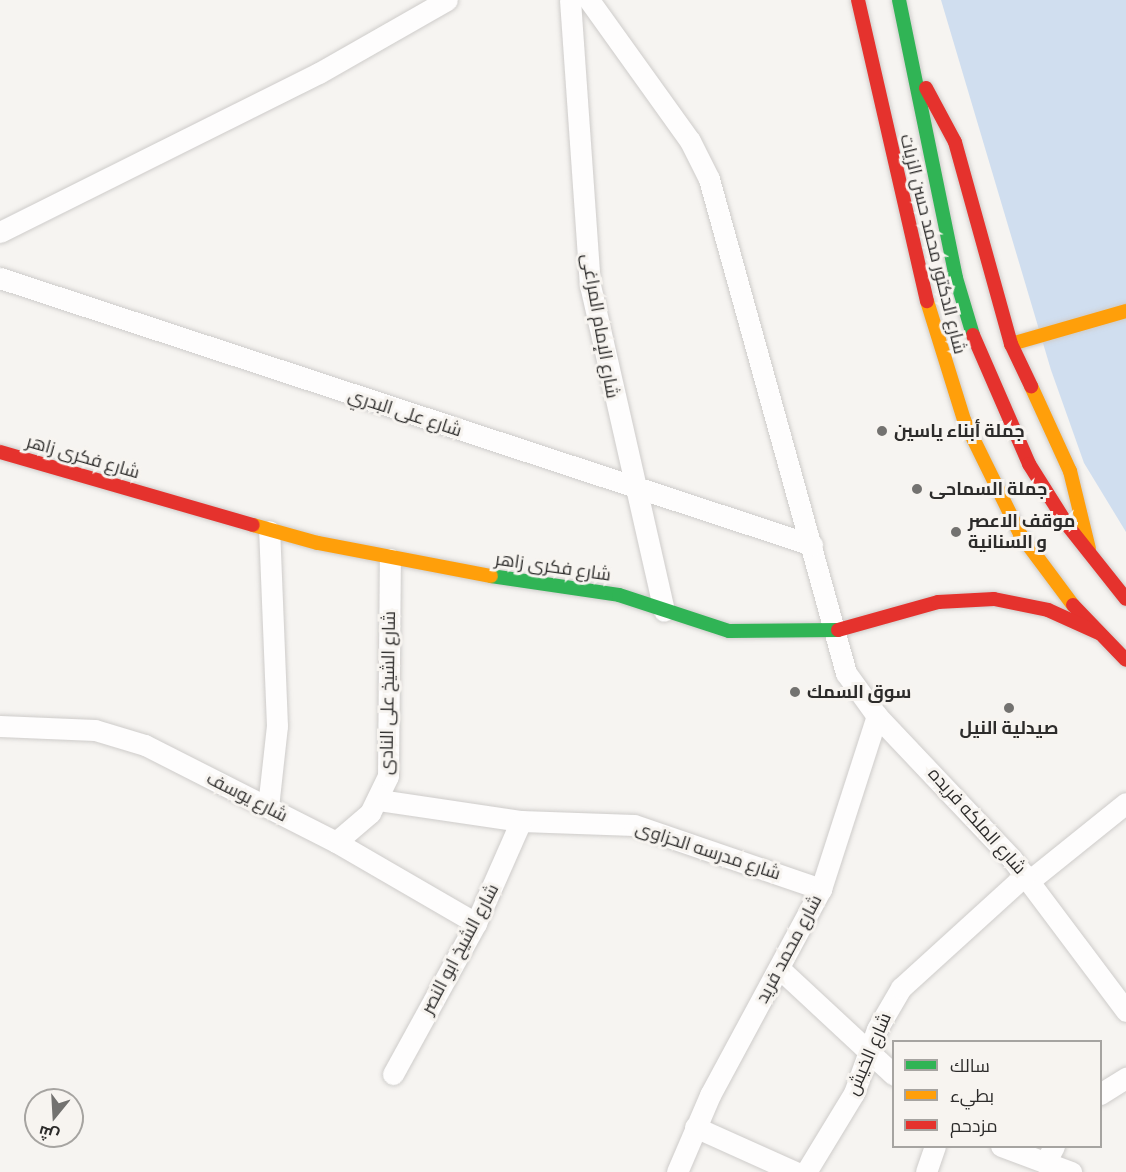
<!DOCTYPE html>
<html>
<head>
<meta charset="utf-8">
<style>
  body { margin:0 }
  #map { position:relative; width:1126px; height:1172px; overflow:hidden; background:#f6f4f1; font-family:"Fira Sans Condensed",Cairo,sans-serif }
  div>[style] { position:absolute }
  .water>* { inset:0; background:#d0deef }
  .roads { filter:drop-shadow(0 0 2px #ceccca) drop-shadow(0 0 2px #ceccca) }
  .street>* { height:21px; margin:-10.5px; padding:0 10.5px; transform-origin:10.5px; border-radius:10.5px; background:#fefdfd }
  .fast>* { height:14px; margin:-7px; padding:0 7px; transform-origin:7px; border-radius:7px; background:#30b455 }
  .slow>* { height:14px; margin:-7px; padding:0 7px; transform-origin:7px; border-radius:7px; background:#ff9f0a }
  .jam>* { height:14px; margin:-7px; padding:0 7px; transform-origin:7px; border-radius:7px; background:#e5322d }
  .dots>* { width:16px; height:16px; translate:-50% -50%; box-sizing:border-box; border:3px solid #f7f4f0; border-radius:50% }
  span { translate:-50% -50%; white-space:nowrap; text-align:center; line-height:1.15; -webkit-text-stroke:6px #f7f4f0; paint-order:stroke }
  .street-label { font-size:18px; color:#2d2c2b }
  .poi-label { font-size:18px; color:#2d2c2b; font-weight:700 }
  .left { translate:0 -50%; text-align:left }
  .legend { position:absolute; left:892px; top:1040px; width:210px; height:108px; box-sizing:border-box; background:#f7f4f0; border:2px solid #a6a4a1; margin:0; padding:8px 10px; list-style:none; font-size:18px; color:#2d2c2b }
  .legend li { display:flex; align-items:center; gap:12px; height:30px }
  .legend b { width:30px; border:2px solid #a6a4a1 }
  .north { position:absolute; left:24px; top:1088px; width:60px; height:60px; box-sizing:border-box; background:#f7f4f0; border:2px solid #a6a4a1; border-radius:50%; rotate:198deg; font-size:16px; font-weight:700; line-height:24px; text-align:center; color:#2d2c2b }
  .north::after { content:''; display:block; margin:auto; width:21px; height:27px; background:#737270; clip-path:polygon(50% 0,100% 100%,50% 72%,0 100%) }
</style>
</head>
<body>
<div id="map">
  <div class="water">
    <i style="clip-path:polygon(941px 0,1126px 0,1126px 532px,1084px 463px,1051px 370px)"></i>
  </div>
  <div class="roads">
    <div class="street">
      <i style="left:570px;top:0;width:286px;rotate:86deg"></i>
      <i style="left:590px;top:285px;width:334px;rotate:77.2deg"></i>
      <i style="left:589px;top:0;width:173px;rotate:54.4deg"></i>
      <i style="left:690px;top:141px;width:42px;rotate:63.4deg"></i>
      <i style="left:709px;top:179px;width:513px;rotate:74.5deg"></i>
      <i style="left:846px;top:673px;width:53px;rotate:54.2deg"></i>
      <i style="left:877px;top:716px;width:197px;rotate:46.6deg"></i>
      <i style="left:1012px;top:859px;width:190px;rotate:53.1deg"></i>
      <i style="left:0;top:232px;width:356px;rotate:-26.5deg"></i>
      <i style="left:319px;top:73px;width:147px;rotate:-29.7deg"></i>
      <i style="left:0;top:278px;width:855px;rotate:18.2deg"></i>
      <i style="left:0;top:726px;width:95px;rotate:2.4deg"></i>
      <i style="left:95px;top:730px;width:52px;rotate:16.7deg"></i>
      <i style="left:145px;top:745px;width:214px;rotate:26.9deg"></i>
      <i style="left:336px;top:842px;width:162px;rotate:30.1deg"></i>
      <i style="left:379px;top:800px;width:144px;rotate:8.4deg"></i>
      <i style="left:521px;top:821px;width:113px;rotate:2deg"></i>
      <i style="left:634px;top:825px;width:198px;rotate:18.9deg"></i>
      <i style="left:268px;top:807px;width:81px;rotate:-83.7deg"></i>
      <i style="left:277px;top:726px;width:195px;rotate:-92.3deg"></i>
      <i style="left:336px;top:842px;width:45px;rotate:-40.5deg"></i>
      <i style="left:370px;top:813px;width:41px;rotate:-64.1deg"></i>
      <i style="left:388px;top:776px;width:217px;rotate:-89.5deg"></i>
      <i style="left:1029px;top:881px;width:124px;rotate:-38.8deg"></i>
      <i style="left:781px;top:970px;width:154px;rotate:42.9deg"></i>
      <i style="left:393px;top:1074px;width:172px;rotate:-61.2deg"></i>
      <i style="left:476px;top:923px;width:111px;rotate:-66.2deg"></i>
      <i style="left:1100px;top:1094px;width:31px;rotate:-32deg"></i>
      <i style="left:695px;top:1127px;width:110px;rotate:24.2deg"></i>
      <i style="left:1001px;top:1146px;width:75px;rotate:20.4deg"></i>
      <i style="left:1045px;top:1163px;width:19px;rotate:-62deg"></i>
      <i style="left:677px;top:1172px;width:84px;rotate:-66.8deg"></i>
      <i style="left:710px;top:1095px;width:234px;rotate:-61.7deg"></i>
      <i style="left:821px;top:889px;width:182px;rotate:-72.1deg"></i>
      <i style="left:806px;top:1172px;width:92px;rotate:-58.7deg"></i>
      <i style="left:854px;top:1093px;width:68px;rotate:-70.2deg"></i>
      <i style="left:877px;top:1029px;width:48px;rotate:-59.7deg"></i>
      <i style="left:901px;top:988px;width:168px;rotate:-42.3deg"></i>
      <i style="left:926px;top:1172px;width:28px;rotate:-71deg"></i>
    </div>
    <div class="fast">
      <i style="left:899px;top:0;width:284px;rotate:78.4deg"></i>
      <i style="left:956px;top:278px;width:59px;rotate:73.4deg"></i>
      <i style="left:491px;top:576px;width:129px;rotate:8.4deg"></i>
      <i style="left:619px;top:595px;width:116px;rotate:18.1deg"></i>
      <i style="left:729px;top:631px;width:109px;rotate:-0.5deg"></i>
    </div>
    <div class="slow">
      <i style="left:927px;top:301px;width:125px;rotate:72.7deg"></i>
      <i style="left:964px;top:420px;width:127px;rotate:63.8deg"></i>
      <i style="left:1020px;top:534px;width:89px;rotate:53.3deg"></i>
      <i style="left:1011px;top:344px;width:120px;rotate:-16deg"></i>
      <i style="left:1031px;top:386px;width:94px;rotate:65.4deg"></i>
      <i style="left:1070px;top:471px;width:80px;rotate:76.3deg"></i>
      <i style="left:253px;top:525px;width:67px;rotate:15.5deg"></i>
      <i style="left:318px;top:543px;width:176px;rotate:10.8deg"></i>
    </div>
    <div class="jam">
      <i style="left:858px;top:0;width:309px;rotate:77.1deg"></i>
      <i style="left:926px;top:88px;width:61px;rotate:61.8deg"></i>
      <i style="left:955px;top:142px;width:210px;rotate:74.5deg"></i>
      <i style="left:1011px;top:344px;width:47px;rotate:64.5deg"></i>
      <i style="left:973px;top:335px;width:141px;rotate:66.5deg"></i>
      <i style="left:1029px;top:464px;width:73px;rotate:57.8deg"></i>
      <i style="left:1068px;top:526px;width:93px;rotate:51.5deg"></i>
      <i style="left:0;top:452px;width:263px;rotate:16.1deg"></i>
      <i style="left:1073px;top:605px;width:76px;rotate:46.1deg"></i>
      <i style="left:838px;top:630px;width:104px;rotate:-15.6deg"></i>
      <i style="left:938px;top:602px;width:56px;rotate:-3.1deg"></i>
      <i style="left:994px;top:599px;width:55px;rotate:11.5deg"></i>
      <i style="left:1048px;top:610px;width:56px;rotate:24.3deg"></i>
    </div>
  </div>
  <div class="dots">
    <i style="left:882px;top:431px;background:#737270"></i>
    <i style="left:917px;top:489px;background:#737270"></i>
    <i style="left:956px;top:532px;background:#737270"></i>
    <i style="left:795px;top:692px;background:#737270"></i>
    <i style="left:1009px;top:708px;background:#737270"></i>
  </div>
  <div class="street-label">
    <span style="left:933px;top:244px;rotate:76deg">شارع الدكتور محمد حسن الزيات</span>
    <span style="left:600px;top:326px;rotate:80deg">شارع الإمام المراغى</span>
    <span style="left:405px;top:413px;rotate:18deg">شارع على البدري</span>
    <span style="left:83px;top:457px;rotate:16deg">شارع فكرى زاهر</span>
    <span style="left:553px;top:567px;rotate:8deg">شارع فكرى زاهر</span>
    <span style="left:388px;top:693px;rotate:-89deg">شارع الشيخ على النادى</span>
    <span style="left:247px;top:797px;rotate:27deg">شارع يوسف</span>
    <span style="left:977px;top:821px;rotate:48deg">شارع الملكه فريده</span>
    <span style="left:708px;top:851px;rotate:18deg">شارع مدرسه الحزاوى</span>
    <span style="left:460px;top:949px;rotate:-62deg">شارع الشيخ ابو النصر</span>
    <span style="left:789px;top:949px;rotate:-62deg">شارع محمد فريد</span>
    <span style="left:869px;top:1054px;rotate:-67deg">شارع الخيش</span>
  </div>
  <div class="poi-label">
    <span class="left" style="left:894px;top:431px">جملة أبناء ياسين</span>
    <span class="left" style="left:929px;top:489px">جملة السماحى</span>
    <span class="left" style="left:968px;top:532px">موقف الاعصر<br>و السنانية</span>
    <span class="left" style="left:807px;top:692px">سوق السمك</span>
    <span style="left:1009px;top:728px">صيدلية النيل</span>
  </div>
  <ul class="legend">
  <li><b style="height:8px;background:#30b455"></b>سالك</li>
  <li><b style="height:8px;background:#ff9f0a"></b>بطيء</li>
  <li><b style="height:8px;background:#e5322d"></b>مزدحم</li>
  </ul>
  <div class="north">ش</div>
</div>
</body>
</html>
